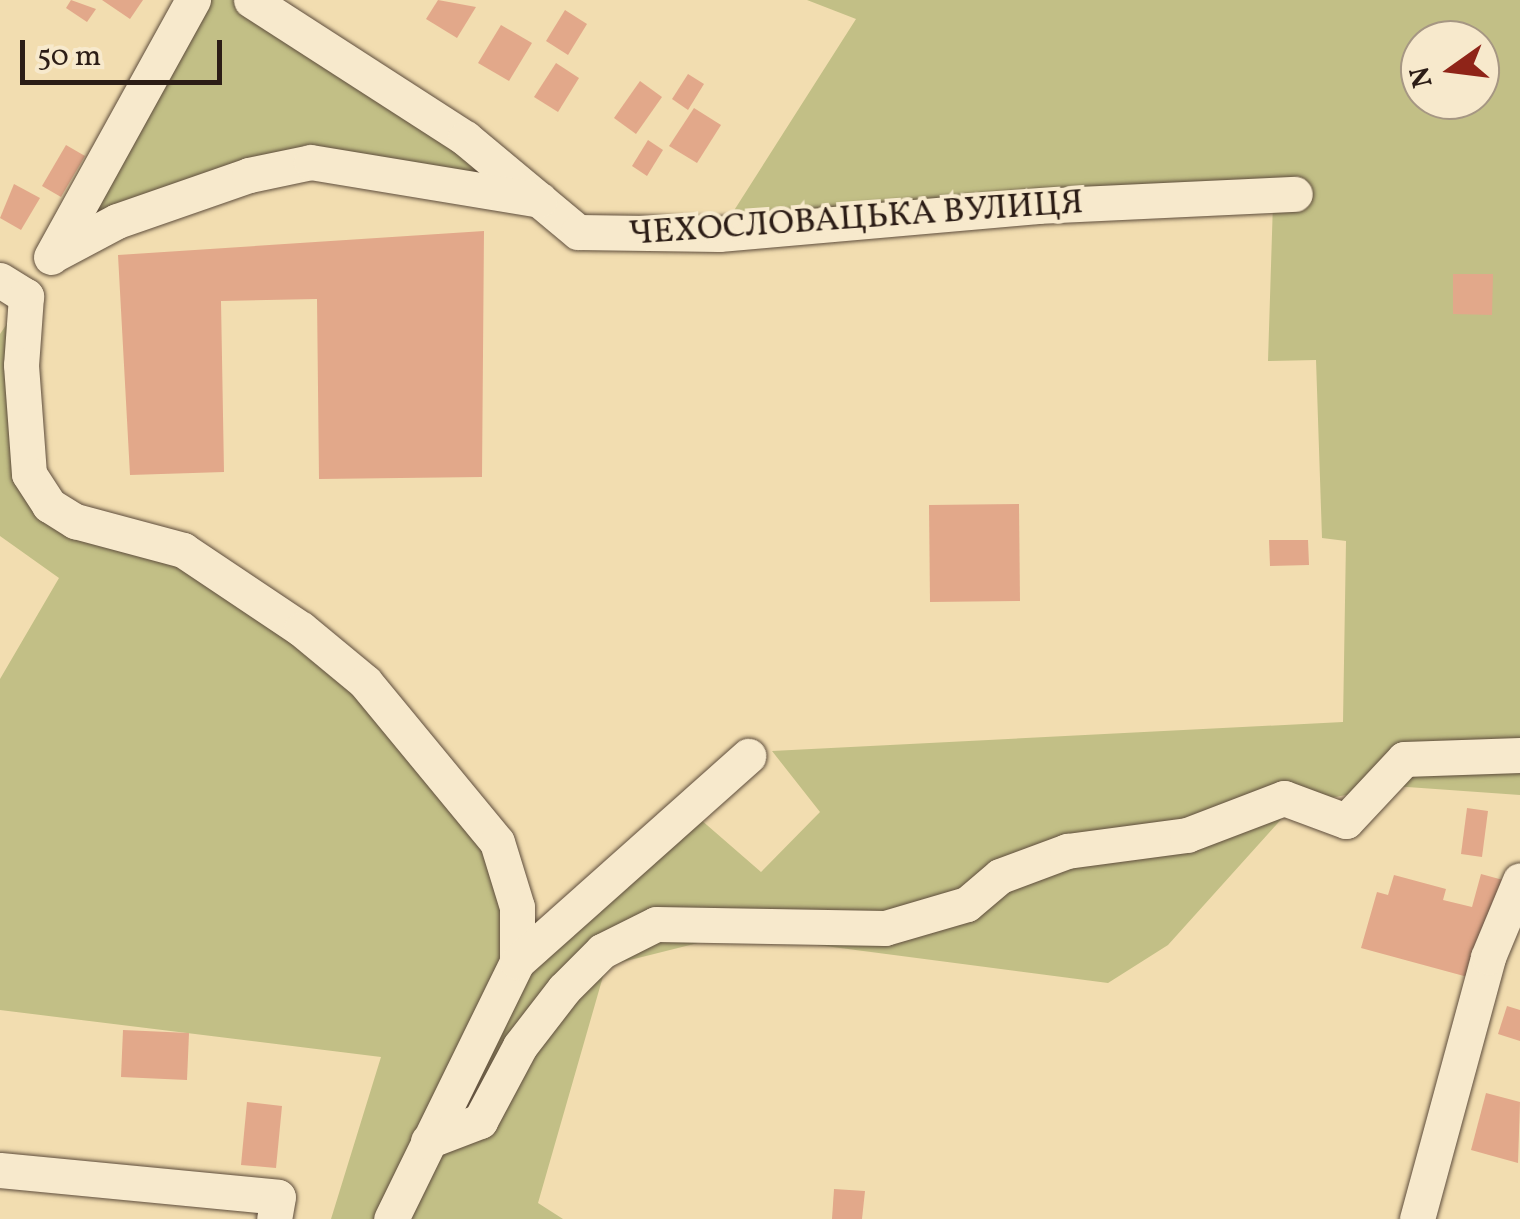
<!DOCTYPE html>
<html>
<head>
<meta charset="utf-8">
<style>
  body { margin:0 }
  #map { position:relative; width:1520px; height:1219px; overflow:hidden; background:#f2ddb0; font-family:Vollkorn,serif }
  div>[style] { position:absolute }
  .green>* { inset:0; background:#c2bf86 }
  .building>* { inset:0; background:#e2a88a }
  .roads { filter:drop-shadow(0 0 2px #5e4d3c) drop-shadow(0 0 2px #5e4d3c) }
  .minor>* { height:35px; margin:-17.5px; padding:0 17.5px; transform-origin:17.5px; border-radius:17.5px; background:#f7e9cc }
  span { translate:-50% -50%; white-space:nowrap; text-align:center; line-height:1.15; -webkit-text-stroke:8px #f7e9cc; paint-order:stroke }
  .street-label { font-size:35px; color:#2c1d16 }
  .north { position:absolute; left:1400px; top:20px; width:100px; height:100px; box-sizing:border-box; background:#f7e9cc; border:2px solid #a69783; border-radius:50%; rotate:256deg; font-size:28px; font-weight:700; line-height:40px; text-align:center; color:#2c1d16 }
  .north::after { content:''; display:block; margin:auto; width:35px; height:45px; background:#8f2418; clip-path:polygon(50% 0,100% 100%,50% 72%,0 100%) }
  .scale { position:absolute; left:20px; top:40px; width:202px; height:45px; box-sizing:border-box; border:5px solid #2c1d16; border-top:0; padding-left:12px; font-size:30px; line-height:35px; white-space:nowrap; color:#2c1d16; -webkit-text-stroke:8px #f7e9cc; paint-order:stroke }
</style>
</head>
<body>
<div id="map">
  <div class="green">
    <i style="clip-path:polygon(193px 0,251px 0,512px 174px,311px 162px,53px 255px)"></i>
    <i style="clip-path:polygon(evenodd,807px 0,1520px 0,1520px 795px,1393px 786px,1294px 805px,1168px 945px,1108px 983px,734px 934px,606px 966px,538px 1203px,563px 1219px,405px 1219px,537px 956px,700px 819px,761px 872px,820px 812px,772px 751px,1343px 722px,1346px 541px,1322px 538px,1316px 360px,1268px 361px,1273px 202px,719px 234px,856px 19px,807px 0,1420px 40px,1480px 40px,1480px 100px,1420px 100px,1420px 40px)"></i>
    <i style="clip-path:polygon(26px 296px,49px 505px,183px 550px,301px 629px,475px 810px,517px 962px,391px 1219px,331px 1219px,381px 1057px,0 1010px,0 679px,59px 578px,0 536px,0 334px)"></i>
  </div>
  <div class="building">
    <i style="clip-path:polygon(71px 0,96px 9px,87px 22px,66px 8px)"></i>
    <i style="clip-path:polygon(102px 0,143px 0,130px 19px)"></i>
    <i style="clip-path:polygon(438px 0,476px 7px,457px 38px,426px 19px)"></i>
    <i style="clip-path:polygon(565px 10px,587px 24px,568px 55px,546px 41px)"></i>
    <i style="clip-path:polygon(501px 25px,532px 43px,509px 81px,478px 63px)"></i>
    <i style="clip-path:polygon(556px 63px,579px 78px,558px 112px,534px 97px)"></i>
    <i style="clip-path:polygon(688px 74px,704px 84px,688px 110px,672px 99px)"></i>
    <i style="clip-path:polygon(640px 81px,662px 97px,636px 134px,614px 118px)"></i>
    <i style="clip-path:polygon(694px 108px,721px 125px,697px 163px,669px 146px)"></i>
    <i style="clip-path:polygon(648px 140px,663px 150px,647px 176px,632px 166px)"></i>
    <i style="clip-path:polygon(66px 145px,85px 156px,61px 197px,42px 186px)"></i>
    <i style="clip-path:polygon(14px 184px,40px 198px,21px 230px,0 218px)"></i>
    <i style="clip-path:polygon(484px 231px,482px 477px,319px 479px,317px 299px,221px 301px,224px 472px,130px 475px,118px 255px)"></i>
    <i style="clip-path:polygon(1453px 274px,1493px 274px,1492px 315px,1453px 314px)"></i>
    <i style="clip-path:polygon(1019px 504px,1020px 601px,930px 602px,929px 505px)"></i>
    <i style="clip-path:polygon(1269px 540px,1308px 540px,1309px 565px,1270px 566px)"></i>
    <i style="clip-path:polygon(1467px 808px,1488px 811px,1482px 857px,1461px 854px)"></i>
    <i style="clip-path:polygon(1481px 874px,1503px 880px,1475px 979px,1361px 948px,1377px 892px,1388px 895px,1394px 875px,1446px 889px,1443px 900px,1472px 907px)"></i>
    <i style="clip-path:polygon(1507px 1006px,1520px 1010px,1520px 1041px,1498px 1034px)"></i>
    <i style="clip-path:polygon(123px 1030px,189px 1033px,187px 1080px,121px 1077px)"></i>
    <i style="clip-path:polygon(1486px 1093px,1520px 1102px,1518px 1163px,1471px 1150px)"></i>
    <i style="clip-path:polygon(247px 1102px,282px 1106px,276px 1168px,241px 1165px)"></i>
    <i style="clip-path:polygon(834px 1189px,865px 1191px,862px 1219px,832px 1219px)"></i>
  </div>
  <div class="roads">
    <div class="minor">
      <i style="left:251px;top:0;width:255px;rotate:32.8deg"></i>
      <i style="left:465px;top:138px;width:147px;rotate:39.8deg"></i>
      <i style="left:578px;top:232px;width:141px;rotate:0.8deg"></i>
      <i style="left:719px;top:234px;width:320px;rotate:-5deg"></i>
      <i style="left:1038px;top:206px;width:257px;rotate:-2.7deg"></i>
      <i style="left:53px;top:255px;width:72px;rotate:-28deg"></i>
      <i style="left:117px;top:221px;width:140px;rotate:-19.2deg"></i>
      <i style="left:249px;top:175px;width:63px;rotate:-11.8deg"></i>
      <i style="left:311px;top:162px;width:232px;rotate:9.4deg"></i>
      <i style="left:51px;top:257px;width:294px;rotate:-61.1deg"></i>
      <i style="left:0;top:280px;width:31px;rotate:32deg"></i>
      <i style="left:26px;top:296px;width:69px;rotate:94.1deg"></i>
      <i style="left:21px;top:365px;width:109px;rotate:85.8deg"></i>
      <i style="left:29px;top:474px;width:37px;rotate:57deg"></i>
      <i style="left:49px;top:505px;width:31px;rotate:32deg"></i>
      <i style="left:75px;top:521px;width:112px;rotate:15deg"></i>
      <i style="left:183px;top:550px;width:142px;rotate:33.8deg"></i>
      <i style="left:301px;top:629px;width:83px;rotate:39.6deg"></i>
      <i style="left:365px;top:682px;width:207px;rotate:50.5deg"></i>
      <i style="left:497px;top:842px;width:68px;rotate:72.9deg"></i>
      <i style="left:517px;top:907px;width:55px;rotate:90deg"></i>
      <i style="left:517px;top:962px;width:286px;rotate:116.1deg"></i>
      <i style="left:517px;top:962px;width:310px;rotate:-41.7deg"></i>
      <i style="left:428px;top:1141px;width:56px;rotate:-21deg"></i>
      <i style="left:480px;top:1121px;width:85px;rotate:-61.9deg"></i>
      <i style="left:520px;top:1046px;width:72px;rotate:-52.3deg"></i>
      <i style="left:564px;top:989px;width:54px;rotate:-45deg"></i>
      <i style="left:602px;top:951px;width:60px;rotate:-26.6deg"></i>
      <i style="left:656px;top:924px;width:229px;rotate:1deg"></i>
      <i style="left:885px;top:928px;width:85px;rotate:-16.3deg"></i>
      <i style="left:967px;top:904px;width:43px;rotate:-40.3deg"></i>
      <i style="left:1000px;top:876px;width:72px;rotate:-20.5deg"></i>
      <i style="left:1067px;top:851px;width:121px;rotate:-7.6deg"></i>
      <i style="left:1187px;top:835px;width:104px;rotate:-20.9deg"></i>
      <i style="left:1284px;top:798px;width:66px;rotate:20.4deg"></i>
      <i style="left:1346px;top:821px;width:85px;rotate:-46.9deg"></i>
      <i style="left:1404px;top:759px;width:116px;rotate:-2deg"></i>
      <i style="left:0;top:1170px;width:279px;rotate:5.5deg"></i>
      <i style="left:278px;top:1197px;width:22px;rotate:100deg"></i>
      <i style="left:1417px;top:1219px;width:271px;rotate:-74.8deg"></i>
      <i style="left:1488px;top:957px;width:83px;rotate:-67.4deg"></i>
    </div>
  </div>
  <div class="street-label">
    <span style="left:856px;top:219px;rotate:-4deg">ЧЕХОСЛОВАЦЬКА ВУЛИЦЯ</span>
  </div>
  <div class="north">N</div>
  <div class="scale">50 m</div>
</div>
</body>
</html>
